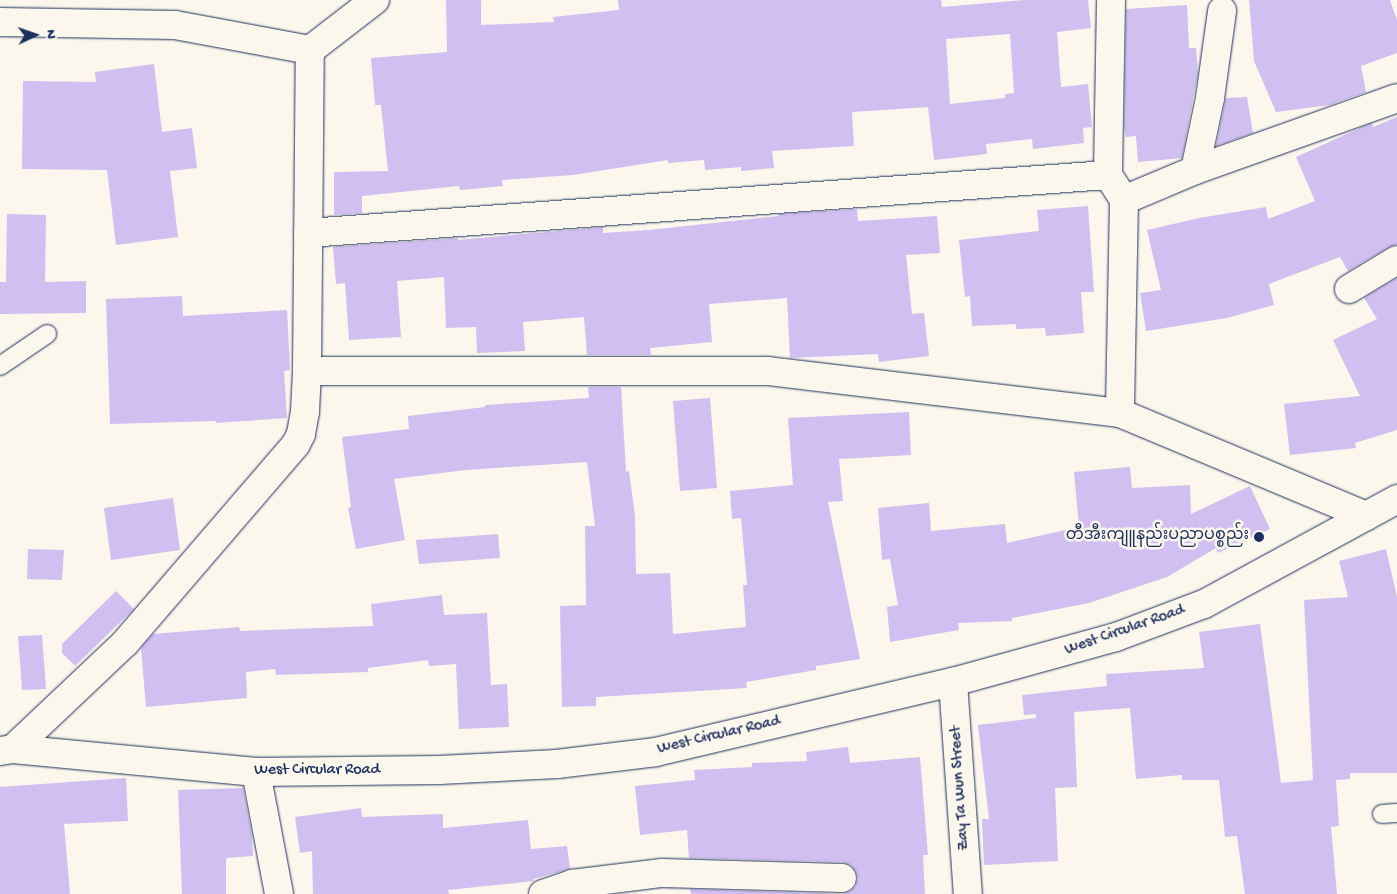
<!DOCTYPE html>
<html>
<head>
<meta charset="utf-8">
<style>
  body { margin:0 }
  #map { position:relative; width:1397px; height:894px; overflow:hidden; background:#fbf7ec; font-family:"Gochi Hand","Noto Sans Myanmar",sans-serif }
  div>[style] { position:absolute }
  .building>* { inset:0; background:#d0bff0 }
  .roads { filter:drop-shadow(0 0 1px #1b2f5e) drop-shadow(0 0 1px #1b2f5e) }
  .lane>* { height:18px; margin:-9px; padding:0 9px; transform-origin:9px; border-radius:9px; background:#fbf7ec }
  .street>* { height:28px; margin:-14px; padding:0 14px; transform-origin:14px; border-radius:14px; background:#fbf7ec }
  .secondary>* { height:28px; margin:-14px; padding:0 14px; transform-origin:14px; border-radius:14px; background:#fbf7ec }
  .dots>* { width:14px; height:14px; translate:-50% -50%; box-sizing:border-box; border:2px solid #fbf7ec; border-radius:50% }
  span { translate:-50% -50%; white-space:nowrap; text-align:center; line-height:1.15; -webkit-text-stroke:5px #fbf7ec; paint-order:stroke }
  .poi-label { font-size:16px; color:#1b2f5e }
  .right { translate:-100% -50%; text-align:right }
  .street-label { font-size:16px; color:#1b2f5e }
  .north { position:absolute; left:10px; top:10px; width:50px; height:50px; -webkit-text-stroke:4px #fbf7ec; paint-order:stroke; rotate:87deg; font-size:14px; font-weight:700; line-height:20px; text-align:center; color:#1b2f5e }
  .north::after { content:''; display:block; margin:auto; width:18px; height:22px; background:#1b2f5e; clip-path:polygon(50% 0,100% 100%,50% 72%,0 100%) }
</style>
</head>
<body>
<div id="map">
  <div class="building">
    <i style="clip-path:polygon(evenodd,446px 0,481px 0,481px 25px,554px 22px,553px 17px,619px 10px,618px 0,941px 0,942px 7px,1025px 0,1088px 0,1091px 28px,1057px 32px,1061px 87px,1088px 84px,1092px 127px,1083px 128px,1084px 143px,1033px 149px,1032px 139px,986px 144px,987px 154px,934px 160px,928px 107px,852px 112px,854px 146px,772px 151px,774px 168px,741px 171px,741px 167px,705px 170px,704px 160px,668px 163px,668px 160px,573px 175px,502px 180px,503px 186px,460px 190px,459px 186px,362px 196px,362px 213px,334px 215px,334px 172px,388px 171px,381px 105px,375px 105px,371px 58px,447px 52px,446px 0,1010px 34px,1014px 93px,1005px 94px,1005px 98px,950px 104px,946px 39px,1010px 34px)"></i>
    <i style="clip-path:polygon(1249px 0,1390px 0,1397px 20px,1397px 53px,1361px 66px,1366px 92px,1330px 105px,1276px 112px,1254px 61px)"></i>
    <i style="clip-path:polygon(1187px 5px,1189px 48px,1196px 48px,1198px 73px,1182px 158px,1138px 162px,1136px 136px,1126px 137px,1124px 129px,1126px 9px)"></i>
    <i style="clip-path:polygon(154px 64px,162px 132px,192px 128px,197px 168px,170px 171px,178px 237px,116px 245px,107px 170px,22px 169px,23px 81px,96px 82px,95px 72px)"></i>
    <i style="clip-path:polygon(1247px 97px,1253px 133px,1216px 146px,1226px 98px)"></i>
    <i style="clip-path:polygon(1397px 117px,1397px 244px,1389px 247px,1348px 271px,1340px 257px,1269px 284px,1274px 305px,1227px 318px,1146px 331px,1140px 293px,1161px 290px,1147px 230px,1199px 218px,1266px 207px,1268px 219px,1315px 201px,1296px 157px,1362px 127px,1372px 123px,1373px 127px)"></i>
    <i style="clip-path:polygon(1088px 206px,1094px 292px,1081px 292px,1084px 333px,1046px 336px,1045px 328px,1016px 329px,1016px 324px,972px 326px,970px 296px,965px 297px,959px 240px,1039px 231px,1037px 210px)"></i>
    <i style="clip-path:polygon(857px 209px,858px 221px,937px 216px,940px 253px,906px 255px,912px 314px,924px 313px,929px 356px,879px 362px,878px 354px,790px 358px,787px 298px,709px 304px,712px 342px,650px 348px,651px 355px,587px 355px,584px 317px,523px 322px,525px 351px,477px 353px,476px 327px,446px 328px,444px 277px,397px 281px,401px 337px,349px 340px,345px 283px,336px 284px,333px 247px,458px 238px,458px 240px,603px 227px,603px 233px,649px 230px,779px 216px,779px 214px)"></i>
    <i style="clip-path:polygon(7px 214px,46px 215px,45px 282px,86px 281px,86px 313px,0 314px,0 282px,6px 282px)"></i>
    <i style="clip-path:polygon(1397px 278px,1397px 430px,1355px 443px,1356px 448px,1290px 455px,1284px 404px,1360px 396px,1333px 340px,1377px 319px,1364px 298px)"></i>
    <i style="clip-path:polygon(182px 296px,183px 316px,287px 310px,290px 370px,284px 371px,287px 418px,216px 423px,216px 421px,110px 424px,106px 299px)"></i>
    <i style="clip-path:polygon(588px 387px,621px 387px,626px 472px,629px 471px,635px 516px,636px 574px,670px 573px,673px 634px,746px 627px,743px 585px,747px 585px,741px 518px,732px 519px,730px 491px,793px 485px,788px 418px,909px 412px,911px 455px,839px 459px,843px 501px,828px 502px,860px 659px,816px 666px,816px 670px,746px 682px,747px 688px,596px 697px,596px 706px,562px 707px,560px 606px,586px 605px,585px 526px,595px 526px,587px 462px,466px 470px,394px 479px,405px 540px,356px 549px,348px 508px,351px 507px,342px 437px,409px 429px,408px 416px,485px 407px,485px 405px,589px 398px)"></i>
    <i style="clip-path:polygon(710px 398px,717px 488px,680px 491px,673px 401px)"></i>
    <i style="clip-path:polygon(1130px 467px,1132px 488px,1190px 485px,1191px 514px,1250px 486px,1270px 529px,1218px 553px,1216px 548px,1167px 577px,1089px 603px,1012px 618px,1012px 621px,958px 623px,959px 630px,890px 642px,887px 607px,898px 605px,890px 559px,882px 560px,878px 508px,929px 503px,931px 531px,1005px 524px,1007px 543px,1079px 527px,1074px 472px)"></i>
    <i style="clip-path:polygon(173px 498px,180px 550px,111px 560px,104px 508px)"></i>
    <i style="clip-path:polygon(498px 534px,500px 558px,419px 564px,416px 540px)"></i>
    <i style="clip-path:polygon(28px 549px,64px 550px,62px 580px,27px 579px)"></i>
    <i style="clip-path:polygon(1386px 549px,1397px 597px,1397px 773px,1350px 773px,1350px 779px,1336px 780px,1339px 826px,1331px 827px,1337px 894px,1245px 894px,1237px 836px,1225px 837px,1219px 780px,1182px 780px,1182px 775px,1136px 779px,1130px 708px,1074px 712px,1077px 787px,1055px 788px,1058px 861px,984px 865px,982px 819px,989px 819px,978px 725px,1036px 718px,1036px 714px,1024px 715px,1022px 695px,1107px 686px,1106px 674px,1204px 668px,1199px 632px,1260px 624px,1281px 783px,1313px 780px,1304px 600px,1348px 597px,1339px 561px)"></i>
    <i style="clip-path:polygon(116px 591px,134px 609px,75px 666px,62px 653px,62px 644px)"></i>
    <i style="clip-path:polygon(442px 595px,444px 615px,487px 613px,491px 685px,507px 684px,509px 727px,459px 729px,456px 664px,429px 666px,428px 660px,368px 668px,368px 672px,276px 675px,275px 669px,246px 672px,247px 698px,146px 707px,141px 648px,153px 634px,239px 627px,240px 631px,373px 626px,371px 604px)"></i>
    <i style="clip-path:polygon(42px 635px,46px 689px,22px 690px,18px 636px)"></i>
    <i style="clip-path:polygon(848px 747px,850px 763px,920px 757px,928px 855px,923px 855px,925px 894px,691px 894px,690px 889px,842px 894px,849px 892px,855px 887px,858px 878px,855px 870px,851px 865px,842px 862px,689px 858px,687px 830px,640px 835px,635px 786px,695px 780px,694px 770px,752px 767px,752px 763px,807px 761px,806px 752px)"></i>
    <i style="clip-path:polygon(126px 778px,128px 821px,64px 824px,70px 894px,0 894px,0 787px)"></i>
    <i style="clip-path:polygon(243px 788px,252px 835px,253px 856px,226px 858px,226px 894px,182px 894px,178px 790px)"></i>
    <i style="clip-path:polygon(361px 808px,362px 817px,443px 814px,443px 828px,528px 820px,531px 849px,567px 846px,570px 869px,533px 879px,534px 881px,448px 890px,449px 894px,313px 894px,312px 851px,300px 853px,295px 817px)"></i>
  </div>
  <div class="roads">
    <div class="lane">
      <i style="left:0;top:366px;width:57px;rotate:-34.2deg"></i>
      <i style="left:1382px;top:814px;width:15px;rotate:-4deg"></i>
    </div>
    <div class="street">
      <i style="left:1111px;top:0;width:175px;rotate:91deg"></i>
      <i style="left:1108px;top:175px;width:30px;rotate:57deg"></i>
      <i style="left:1124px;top:200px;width:213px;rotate:91.1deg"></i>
      <i style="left:0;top:22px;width:175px;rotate:1deg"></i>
      <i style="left:175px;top:25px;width:137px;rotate:10.5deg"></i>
      <i style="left:1195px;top:170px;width:74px;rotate:-78.2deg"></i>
      <i style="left:1210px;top:98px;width:88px;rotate:-82.1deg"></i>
      <i style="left:1124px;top:200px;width:77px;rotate:-22.9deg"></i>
      <i style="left:1195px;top:170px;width:214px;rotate:-19.6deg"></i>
      <i style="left:308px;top:233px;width:802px;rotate:-4.15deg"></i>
      <i style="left:1349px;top:289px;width:56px;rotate:-31.1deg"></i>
      <i style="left:307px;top:371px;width:461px"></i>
      <i style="left:768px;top:371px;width:354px;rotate:6.8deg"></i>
      <i style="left:1120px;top:413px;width:267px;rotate:22.7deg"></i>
      <i style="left:953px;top:682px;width:213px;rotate:86deg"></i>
      <i style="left:13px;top:749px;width:154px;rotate:-43.4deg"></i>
      <i style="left:125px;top:643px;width:262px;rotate:-49.3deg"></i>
      <i style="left:296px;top:444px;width:11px;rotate:-63deg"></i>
      <i style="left:301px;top:434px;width:22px;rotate:-80deg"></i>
      <i style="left:305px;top:412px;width:41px;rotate:-87.2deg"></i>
      <i style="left:307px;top:371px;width:321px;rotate:-89.5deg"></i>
      <i style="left:310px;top:50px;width:82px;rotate:-37.6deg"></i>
      <i style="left:256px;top:772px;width:124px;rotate:79.3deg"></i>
      <i style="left:543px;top:894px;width:31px;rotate:-19deg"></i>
      <i style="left:572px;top:884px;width:91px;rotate:-7deg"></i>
      <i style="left:662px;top:873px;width:180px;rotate:1.6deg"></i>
    </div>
    <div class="secondary">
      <i style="left:0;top:751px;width:13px;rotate:-9deg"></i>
      <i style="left:13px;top:749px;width:244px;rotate:5.4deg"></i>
      <i style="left:256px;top:772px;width:183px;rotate:-0.6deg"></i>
      <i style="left:439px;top:770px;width:118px;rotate:-2.9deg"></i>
      <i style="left:557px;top:764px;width:100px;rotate:-6.9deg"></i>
      <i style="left:656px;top:752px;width:305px;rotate:-13.3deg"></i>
      <i style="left:953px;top:682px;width:169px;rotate:-15.4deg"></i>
      <i style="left:1116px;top:637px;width:94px;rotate:-20.6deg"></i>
      <i style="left:1204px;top:604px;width:220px;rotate:-28.5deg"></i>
    </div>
  </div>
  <div class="dots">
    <i style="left:1259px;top:537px;background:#1b2f5e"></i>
  </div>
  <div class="poi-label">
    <span class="right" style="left:1249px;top:537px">တီအီးကျူနည်းပညာပစ္စည်း</span>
  </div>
  <div class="street-label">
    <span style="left:1125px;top:631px;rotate:-19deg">West Circular Road</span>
    <span style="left:719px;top:736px;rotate:-13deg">West Circular Road</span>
    <span style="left:317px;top:771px">West Circular Road</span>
    <span style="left:961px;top:788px;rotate:-94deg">Zay Ta Wun Street</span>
  </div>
  <div class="north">N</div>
</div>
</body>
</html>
